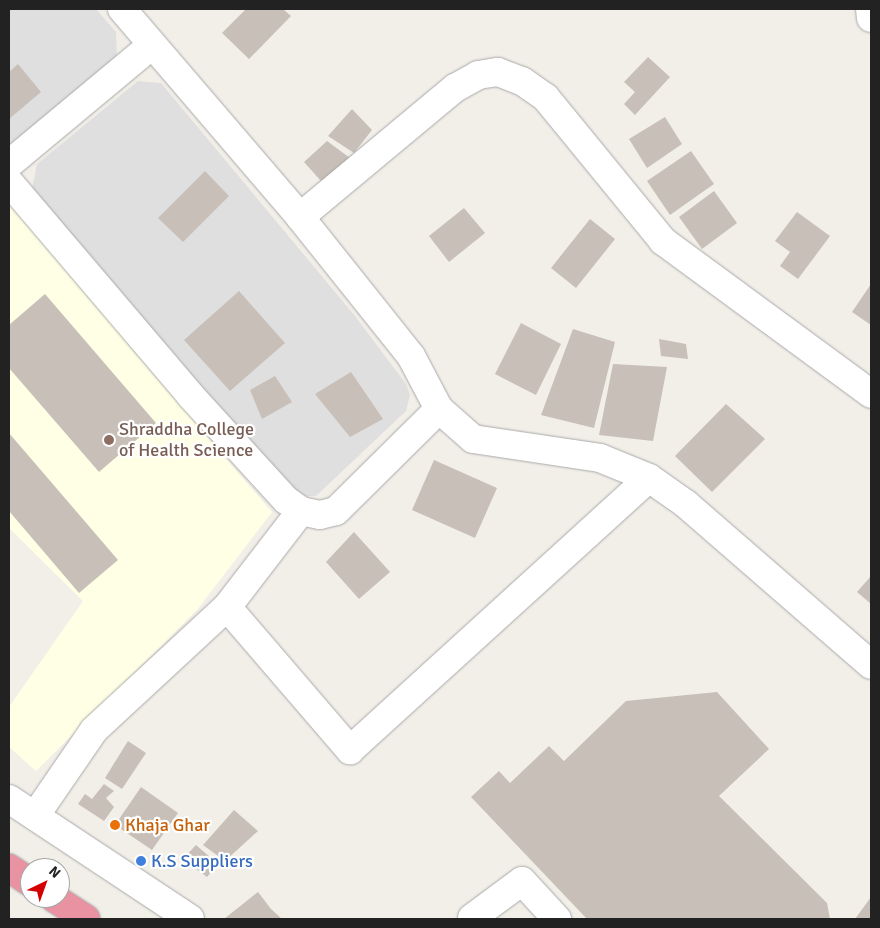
<!DOCTYPE html>
<html>
<head>
<meta charset="utf-8">
<style>
  body { margin:0 }
  #map { position:relative; width:880px; height:928px; overflow:hidden; background:#f2efe9; font-family:Signika,sans-serif }
  div>[style] { position:absolute }
  .residential>* { inset:0; background:#e0dfdf }
  .education>* { inset:0; background:#ffffe5 }
  .building>* { inset:0; background:#c7bfb8 }
  .roads { filter:drop-shadow(0 0 1px #a9a9a9) drop-shadow(0 0 1px #a9a9a9) }
  .minor>* { height:28px; margin:-14px; padding:0 14px; transform-origin:14px; border-radius:14px; background:#fff }
  .highway>* { height:28px; margin:-14px; padding:0 14px; transform-origin:14px; border-radius:14px; background:#e892a2 }
  .dots>* { width:14px; height:14px; translate:-50% -50%; box-sizing:border-box; border:2px solid #fff; border-radius:50% }
  span { translate:-50% -50%; white-space:nowrap; text-align:center; line-height:1.15; -webkit-text-stroke:4.5px #fff; paint-order:stroke }
  .education-label { font-size:18px; color:#785e54 }
  .left { translate:0 -50%; text-align:left }
  .food-label { font-size:18px; color:#c56008 }
  .shop-label { font-size:18px; color:#366cbe }
  .frame { position:absolute; inset:0; border:10px solid #222; pointer-events:none }
  .north { position:absolute; left:20px; top:858px; width:50px; height:50px; box-sizing:border-box; background:#fff; border:1px solid #a7a7a7; border-radius:50%; rotate:42deg; font-size:14px; font-weight:700; line-height:20px; text-align:center; color:#222 }
  .north::after { content:''; display:block; margin:auto; width:18px; height:22px; background:#d40000; clip-path:polygon(50% 0,100% 100%,50% 72%,0 100%) }
</style>
</head>
<body>
<div id="map">
  <div class="residential">
    <i style="clip-path:polygon(9px 9px,96px 9px,116px 32px,117px 60px,9px 148px)"></i>
    <i style="clip-path:polygon(138px 81px,161px 83px,355px 316px,406px 384px,410px 395px,406px 411px,316px 496px,296px 496px,32px 189px,37px 164px)"></i>
  </div>
  <div class="education">
    <i style="clip-path:polygon(9px 198px,148px 368px,272px 512px,197px 610px,36px 771px,9px 747px,9px 707px,83px 601px,9px 528px)"></i>
  </div>
  <div class="building">
    <i style="clip-path:polygon(246px 9px,283px 9px,291px 16px,249px 59px,222px 33px)"></i>
    <i style="clip-path:polygon(648px 57px,670px 77px,635px 115px,624px 104px,635px 92px,624px 82px)"></i>
    <i style="clip-path:polygon(18px 64px,41px 92px,9px 119px,9px 72px)"></i>
    <i style="clip-path:polygon(352px 109px,372px 130px,354px 153px,328px 136px)"></i>
    <i style="clip-path:polygon(665px 117px,682px 144px,647px 168px,629px 139px)"></i>
    <i style="clip-path:polygon(327px 141px,350px 158px,321px 181px,304px 162px)"></i>
    <i style="clip-path:polygon(691px 151px,714px 184px,670px 215px,647px 181px)"></i>
    <i style="clip-path:polygon(205px 171px,229px 196px,183px 242px,158px 218px)"></i>
    <i style="clip-path:polygon(714px 191px,737px 223px,702px 249px,679px 217px)"></i>
    <i style="clip-path:polygon(464px 208px,485px 233px,449px 262px,429px 236px)"></i>
    <i style="clip-path:polygon(797px 212px,830px 236px,798px 279px,780px 266px,790px 252px,775px 241px)"></i>
    <i style="clip-path:polygon(590px 219px,615px 239px,576px 288px,551px 268px)"></i>
    <i style="clip-path:polygon(871px 284px,871px 325px,852px 312px)"></i>
    <i style="clip-path:polygon(239px 291px,285px 343px,230px 391px,184px 340px)"></i>
    <i style="clip-path:polygon(45px 294px,156px 423px,99px 472px,9px 368px,9px 325px)"></i>
    <i style="clip-path:polygon(521px 323px,561px 344px,536px 395px,495px 374px)"></i>
    <i style="clip-path:polygon(573px 329px,615px 342px,594px 428px,541px 415px)"></i>
    <i style="clip-path:polygon(659px 339px,686px 344px,688px 359px,661px 356px)"></i>
    <i style="clip-path:polygon(613px 364px,667px 367px,653px 441px,599px 435px)"></i>
    <i style="clip-path:polygon(351px 372px,383px 419px,350px 437px,315px 394px)"></i>
    <i style="clip-path:polygon(275px 376px,292px 402px,262px 419px,250px 390px)"></i>
    <i style="clip-path:polygon(726px 404px,765px 439px,712px 492px,675px 456px)"></i>
    <i style="clip-path:polygon(9px 433px,118px 560px,79px 593px,9px 511px)"></i>
    <i style="clip-path:polygon(434px 460px,497px 488px,475px 538px,412px 510px)"></i>
    <i style="clip-path:polygon(354px 532px,390px 572px,359px 599px,326px 562px)"></i>
    <i style="clip-path:polygon(871px 576px,871px 604px,857px 592px)"></i>
    <i style="clip-path:polygon(717px 692px,769px 749px,719px 796px,827px 903px,830px 919px,587px 919px,471px 797px,499px 771px,510px 783px,549px 746px,564px 761px,626px 701px)"></i>
    <i style="clip-path:polygon(128px 741px,146px 753px,122px 789px,105px 778px)"></i>
    <i style="clip-path:polygon(104px 784px,114px 791px,106px 798px,114px 807px,104px 821px,78px 804px,85px 794px,92px 799px)"></i>
    <i style="clip-path:polygon(141px 787px,178px 813px,152px 850px,115px 825px)"></i>
    <i style="clip-path:polygon(234px 810px,258px 831px,225px 861px,203px 845px)"></i>
    <i style="clip-path:polygon(196px 845px,218px 864px,207px 877px,183px 859px)"></i>
    <i style="clip-path:polygon(258px 892px,271px 909px,282px 919px,224px 919px)"></i>
    <i style="clip-path:polygon(871px 897px,871px 919px,855px 919px)"></i>
  </div>
  <div class="roads">
    <div class="minor">
      <i style="left:122px;top:9px;width:274px;rotate:49.4deg"></i>
      <i style="left:300px;top:217px;width:178px;rotate:51.4deg"></i>
      <i style="left:411px;top:356px;width:60px;rotate:62.2deg"></i>
      <i style="left:439px;top:409px;width:45px;rotate:41.4deg"></i>
      <i style="left:473px;top:439px;width:128px;rotate:8.5deg"></i>
      <i style="left:600px;top:458px;width:53px;rotate:22.2deg"></i>
      <i style="left:649px;top:478px;width:45px;rotate:35.1deg"></i>
      <i style="left:686px;top:504px;width:245px;rotate:41deg"></i>
      <i style="left:870px;top:9px;width:9px;rotate:84deg"></i>
      <i style="left:9px;top:164px;width:186px;rotate:-39.8deg"></i>
      <i style="left:9px;top:182px;width:280px;rotate:49.6deg"></i>
      <i style="left:190px;top:395px;width:142px;rotate:47.6deg"></i>
      <i style="left:286px;top:500px;width:19px;rotate:36deg"></i>
      <i style="left:301px;top:511px;width:19px;rotate:12deg"></i>
      <i style="left:320px;top:515px;width:16px;rotate:-14deg"></i>
      <i style="left:336px;top:511px;width:145px;rotate:-44.7deg"></i>
      <i style="left:300px;top:217px;width:202px;rotate:-39.8deg"></i>
      <i style="left:455px;top:88px;width:26px;rotate:-29deg"></i>
      <i style="left:478px;top:75px;width:20px;rotate:-9deg"></i>
      <i style="left:498px;top:72px;width:26px;rotate:21deg"></i>
      <i style="left:522px;top:81px;width:29px;rotate:35deg"></i>
      <i style="left:546px;top:98px;width:185px;rotate:50.7deg"></i>
      <i style="left:663px;top:241px;width:258px;rotate:36.3deg"></i>
      <i style="left:227px;top:607px;width:189px;rotate:49.3deg"></i>
      <i style="left:350px;top:750px;width:404px;rotate:-42.3deg"></i>
      <i style="left:9px;top:799px;width:217px;rotate:33.5deg"></i>
      <i style="left:35px;top:816px;width:104px;rotate:-55.5deg"></i>
      <i style="left:94px;top:730px;width:181px;rotate:-42.8deg"></i>
      <i style="left:227px;top:607px;width:121px;rotate:-52.4deg"></i>
      <i style="left:472px;top:918px;width:62px;rotate:-36.5deg"></i>
      <i style="left:522px;top:881px;width:52px;rotate:47.4deg"></i>
    </div>
    <div class="highway">
      <i style="left:9px;top:868px;width:25px;rotate:34deg"></i>
      <i style="left:54px;top:898px;width:38px;rotate:33deg"></i>
    </div>
  </div>
  <div class="dots">
    <i style="left:109px;top:440px;background:#8d6e63"></i>
    <i style="left:115px;top:825px;background:#e8710a"></i>
    <i style="left:141px;top:861px;background:#3f7fe0"></i>
  </div>
  <div class="education-label">
    <span class="left" style="left:119px;top:440px">Shraddha College<br>of Health Science</span>
  </div>
  <div class="food-label">
    <span class="left" style="left:125px;top:825px">Khaja Ghar</span>
  </div>
  <div class="shop-label">
    <span class="left" style="left:151px;top:861px">K.S Suppliers</span>
  </div>
  <div class="frame"></div>
  <div class="north">N</div>
</div>
</body>
</html>
